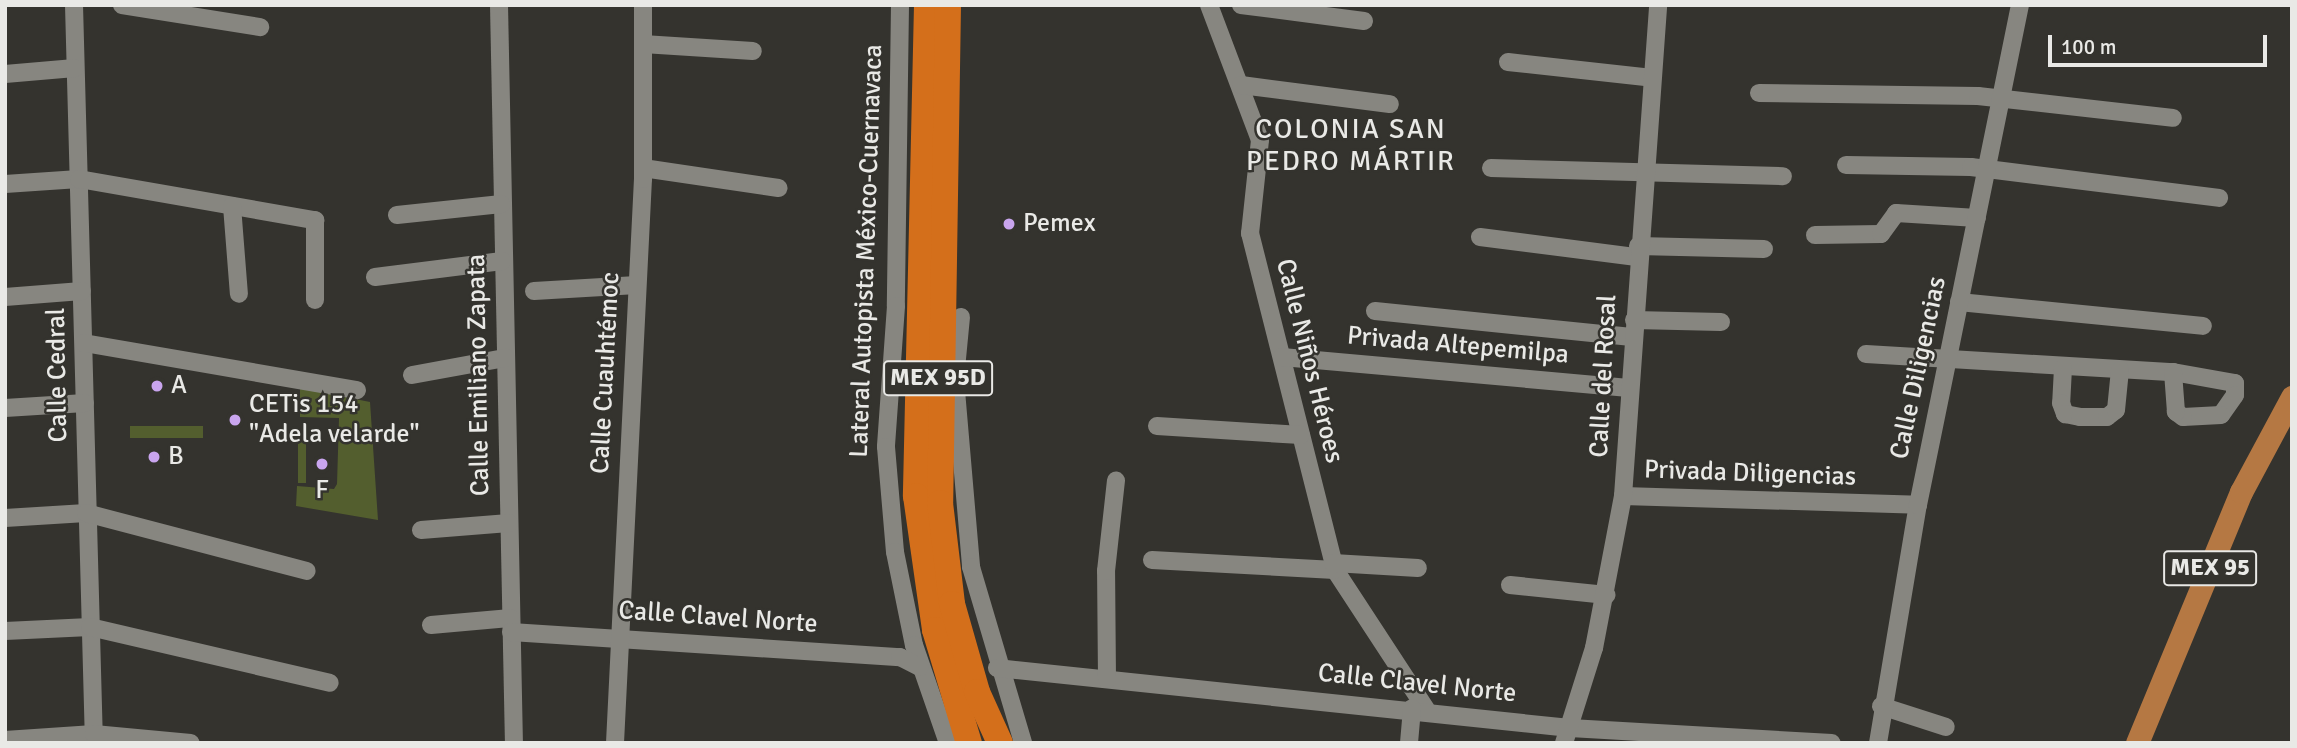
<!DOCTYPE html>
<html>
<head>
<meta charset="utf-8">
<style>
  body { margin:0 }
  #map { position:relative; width:2297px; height:748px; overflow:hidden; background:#34332e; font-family:Signika,sans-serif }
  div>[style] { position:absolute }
  .green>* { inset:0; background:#535e2e }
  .minor>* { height:18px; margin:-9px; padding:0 9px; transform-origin:9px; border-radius:9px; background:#878680 }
  .major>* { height:23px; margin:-11.5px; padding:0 11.5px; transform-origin:11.5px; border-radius:11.5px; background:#b57843 }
  .highway>* { height:26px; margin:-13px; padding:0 13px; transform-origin:13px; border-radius:13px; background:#d46f1b }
  .dots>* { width:19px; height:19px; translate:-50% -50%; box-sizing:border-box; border:4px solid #34332e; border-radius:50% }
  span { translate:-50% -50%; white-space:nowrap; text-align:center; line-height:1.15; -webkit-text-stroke:5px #34332e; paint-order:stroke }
  .shield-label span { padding:2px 5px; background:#34332e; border:2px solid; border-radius:5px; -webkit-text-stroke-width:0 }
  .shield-label { font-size:24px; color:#e9e9e6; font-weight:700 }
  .poi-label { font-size:26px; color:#e9e9e6 }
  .left { translate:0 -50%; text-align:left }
  .street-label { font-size:26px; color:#e9e9e6 }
  .neighbourhood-label { font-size:28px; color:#e9e9e6; letter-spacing:2px }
  .frame { position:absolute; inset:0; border:7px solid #e9e9e6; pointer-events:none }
  .scale { position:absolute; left:2048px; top:35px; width:219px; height:32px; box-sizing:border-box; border:4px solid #e9e9e6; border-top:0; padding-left:9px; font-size:21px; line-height:24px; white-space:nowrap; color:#e9e9e6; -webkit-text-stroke:5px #34332e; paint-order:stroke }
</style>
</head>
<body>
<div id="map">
  <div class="green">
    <i style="clip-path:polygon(300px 388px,370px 402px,378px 520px,296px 506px,297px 486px,334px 489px,337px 484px,339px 418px,300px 417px)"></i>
    <i style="clip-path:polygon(130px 426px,203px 426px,203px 438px,130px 438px)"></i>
    <i style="clip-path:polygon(306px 440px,306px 483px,298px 483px,298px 441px)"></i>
  </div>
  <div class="minor">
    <i style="left:74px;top:5px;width:738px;rotate:88.45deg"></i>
    <i style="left:122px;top:5px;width:140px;rotate:9.1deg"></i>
    <i style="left:499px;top:5px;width:738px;rotate:88.84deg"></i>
    <i style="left:900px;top:5px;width:301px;rotate:90.8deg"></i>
    <i style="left:896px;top:306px;width:141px;rotate:94.1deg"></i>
    <i style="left:886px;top:447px;width:105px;rotate:85.1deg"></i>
    <i style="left:895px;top:552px;width:95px;rotate:78.5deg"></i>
    <i style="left:914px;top:645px;width:104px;rotate:70.9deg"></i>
    <i style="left:1209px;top:5px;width:144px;rotate:69.3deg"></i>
    <i style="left:1260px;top:140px;width:94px;rotate:96.1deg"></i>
    <i style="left:1250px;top:233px;width:348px;rotate:75.8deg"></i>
    <i style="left:1335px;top:570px;width:166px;rotate:56.8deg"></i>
    <i style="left:1241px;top:5px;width:124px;rotate:7.4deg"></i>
    <i style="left:643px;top:44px;width:110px;rotate:3.6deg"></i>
    <i style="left:1508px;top:62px;width:145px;rotate:6.3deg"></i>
    <i style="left:5px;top:74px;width:70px;rotate:-4.9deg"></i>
    <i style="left:1241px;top:85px;width:150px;rotate:7.3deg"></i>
    <i style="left:1759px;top:93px;width:219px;rotate:0.8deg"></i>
    <i style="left:1978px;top:96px;width:196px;rotate:6.4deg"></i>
    <i style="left:1846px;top:165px;width:125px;rotate:0.9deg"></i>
    <i style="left:1971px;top:167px;width:250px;rotate:7.1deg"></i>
    <i style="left:643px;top:168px;width:137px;rotate:8.4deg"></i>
    <i style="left:1491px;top:168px;width:292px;rotate:1.6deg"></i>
    <i style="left:5px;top:184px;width:74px;rotate:-3.9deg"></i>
    <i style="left:79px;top:179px;width:240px;rotate:9.9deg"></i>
    <i style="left:315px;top:220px;width:80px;rotate:90deg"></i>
    <i style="left:232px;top:206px;width:88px;rotate:85.5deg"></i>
    <i style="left:397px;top:215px;width:105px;rotate:-6deg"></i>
    <i style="left:1815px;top:235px;width:66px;rotate:-0.9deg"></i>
    <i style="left:1881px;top:234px;width:26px;rotate:-54deg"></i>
    <i style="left:1896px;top:213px;width:81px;rotate:3.5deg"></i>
    <i style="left:1480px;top:237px;width:158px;rotate:7.3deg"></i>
    <i style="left:1638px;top:246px;width:126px;rotate:1.4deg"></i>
    <i style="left:375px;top:277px;width:128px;rotate:-7.2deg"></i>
    <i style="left:534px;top:291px;width:103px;rotate:-3.3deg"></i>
    <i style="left:5px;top:297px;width:77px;rotate:-4.5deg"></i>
    <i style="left:1959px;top:302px;width:245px;rotate:5.6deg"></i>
    <i style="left:1375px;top:311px;width:258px;rotate:5.8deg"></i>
    <i style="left:961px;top:317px;width:62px;rotate:95.5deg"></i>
    <i style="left:955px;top:379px;width:189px;rotate:85.1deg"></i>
    <i style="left:971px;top:567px;width:184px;rotate:73.5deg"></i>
    <i style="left:1634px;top:320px;width:87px;rotate:1.3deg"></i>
    <i style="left:84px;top:343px;width:277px;rotate:9.8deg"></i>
    <i style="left:1866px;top:354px;width:308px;rotate:3.4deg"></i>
    <i style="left:2173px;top:372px;width:63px;rotate:10.1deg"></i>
    <i style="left:2235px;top:383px;width:12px;rotate:90deg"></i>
    <i style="left:2235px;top:395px;width:24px;rotate:125deg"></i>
    <i style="left:2221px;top:415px;width:38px;rotate:177deg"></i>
    <i style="left:2183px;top:417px;width:9px;rotate:-144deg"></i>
    <i style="left:2176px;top:412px;width:40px;rotate:-94.3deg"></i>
    <i style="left:1282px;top:357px;width:348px;rotate:5.1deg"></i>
    <i style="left:2063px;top:368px;width:35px;rotate:93deg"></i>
    <i style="left:2061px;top:403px;width:12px;rotate:70deg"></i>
    <i style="left:2065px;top:414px;width:15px;rotate:11deg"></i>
    <i style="left:2080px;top:417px;width:27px"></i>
    <i style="left:2107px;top:417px;width:11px;rotate:-38deg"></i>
    <i style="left:2116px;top:410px;width:40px;rotate:-84.3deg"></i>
    <i style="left:412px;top:375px;width:95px;rotate:-10.4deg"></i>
    <i style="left:5px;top:408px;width:80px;rotate:-3.6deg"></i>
    <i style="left:1157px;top:426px;width:144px;rotate:3.6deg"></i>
    <i style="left:1623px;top:496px;width:295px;rotate:1.7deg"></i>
    <i style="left:5px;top:518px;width:81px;rotate:-3.5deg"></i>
    <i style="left:86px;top:513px;width:228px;rotate:14.7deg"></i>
    <i style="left:421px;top:530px;width:88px;rotate:-4.5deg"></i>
    <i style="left:1152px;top:560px;width:183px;rotate:3.1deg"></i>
    <i style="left:1333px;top:563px;width:85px;rotate:3.4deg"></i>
    <i style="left:1510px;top:585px;width:97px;rotate:5.9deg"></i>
    <i style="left:431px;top:625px;width:80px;rotate:-5deg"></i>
    <i style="left:5px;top:631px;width:85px;rotate:-2.7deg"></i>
    <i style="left:90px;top:627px;width:246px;rotate:13.1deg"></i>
    <i style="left:511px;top:632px;width:390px;rotate:3.7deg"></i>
    <i style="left:900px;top:657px;width:22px;rotate:27deg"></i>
    <i style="left:997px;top:668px;width:576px;rotate:5.98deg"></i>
    <i style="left:1570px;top:728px;width:262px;rotate:3.3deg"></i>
    <i style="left:1107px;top:679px;width:108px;rotate:-90.5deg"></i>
    <i style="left:1106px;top:571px;width:91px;rotate:-83.7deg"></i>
    <i style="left:1881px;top:706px;width:68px;rotate:17.9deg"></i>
    <i style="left:5px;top:740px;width:89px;rotate:-3.9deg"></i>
    <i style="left:94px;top:734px;width:97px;rotate:5.3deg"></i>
    <i style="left:615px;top:743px;width:565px;rotate:-87.16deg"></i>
    <i style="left:643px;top:179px;width:174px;rotate:-90deg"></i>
    <i style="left:1409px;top:743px;width:35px;rotate:-85deg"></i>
    <i style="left:1564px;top:743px;width:100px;rotate:-72.5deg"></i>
    <i style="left:1594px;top:648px;width:155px;rotate:-79.2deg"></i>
    <i style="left:1623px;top:496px;width:492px;rotate:-85.9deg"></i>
    <i style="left:1878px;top:743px;width:241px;rotate:-80.5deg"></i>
    <i style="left:1918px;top:505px;width:510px;rotate:-78.47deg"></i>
  </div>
  <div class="major">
    <i style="left:2137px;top:743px;width:272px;rotate:-67.5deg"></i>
    <i style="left:2241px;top:492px;width:108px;rotate:-61.8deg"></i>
  </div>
  <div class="highway">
    <i style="left:927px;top:5px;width:491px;rotate:91.3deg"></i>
    <i style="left:916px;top:496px;width:135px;rotate:81.9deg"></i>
    <i style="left:935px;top:630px;width:118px;rotate:73.3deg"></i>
    <i style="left:948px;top:5px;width:498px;rotate:90.9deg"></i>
    <i style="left:940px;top:503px;width:102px;rotate:83.2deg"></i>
    <i style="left:952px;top:604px;width:91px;rotate:74.1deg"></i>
    <i style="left:977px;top:692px;width:56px;rotate:65.7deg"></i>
  </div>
  <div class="dots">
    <i style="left:1009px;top:224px;background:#c9a5ee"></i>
    <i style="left:157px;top:386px;background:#c9a5ee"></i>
    <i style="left:235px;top:420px;background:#c9a5ee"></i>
    <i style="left:154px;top:457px;background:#c9a5ee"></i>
    <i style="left:322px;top:464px;background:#c9a5ee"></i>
  </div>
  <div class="shield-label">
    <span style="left:938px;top:378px">MEX 95D</span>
    <span style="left:2210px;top:568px">MEX 95</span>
  </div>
  <div class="poi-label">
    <span class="left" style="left:1023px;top:224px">Pemex</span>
    <span class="left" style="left:171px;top:386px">A</span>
    <span class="left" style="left:249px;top:420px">CETis 154<br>"Adela velarde"</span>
    <span class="left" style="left:168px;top:457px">B</span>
    <span style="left:322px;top:491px">F</span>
  </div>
  <div class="street-label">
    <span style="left:867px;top:251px;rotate:-88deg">Lateral Autopista México-Cuernavaca</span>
    <span style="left:1458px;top:346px;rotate:5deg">Privada Altepemilpa</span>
    <span style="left:1309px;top:361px;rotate:76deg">Calle Niños Héroes</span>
    <span style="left:1919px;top:368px;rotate:-78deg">Calle Diligencias</span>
    <span style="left:606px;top:373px;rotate:-87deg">Calle Cuauhtémoc</span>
    <span style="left:58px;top:375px;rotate:-91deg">Calle Cedral</span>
    <span style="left:479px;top:375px;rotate:-91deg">Calle Emiliano Zapata</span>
    <span style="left:1604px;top:376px;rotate:-87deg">Calle del Rosal</span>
    <span style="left:1750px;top:474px;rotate:2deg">Privada Diligencias</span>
    <span style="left:718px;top:618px;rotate:4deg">Calle Clavel Norte</span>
    <span style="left:1417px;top:684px;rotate:6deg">Calle Clavel Norte</span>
  </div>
  <div class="neighbourhood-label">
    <span style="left:1351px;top:145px">COLONIA SAN<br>PEDRO MÁRTIR</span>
  </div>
  <div class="frame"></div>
  <div class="scale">100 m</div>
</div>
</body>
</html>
